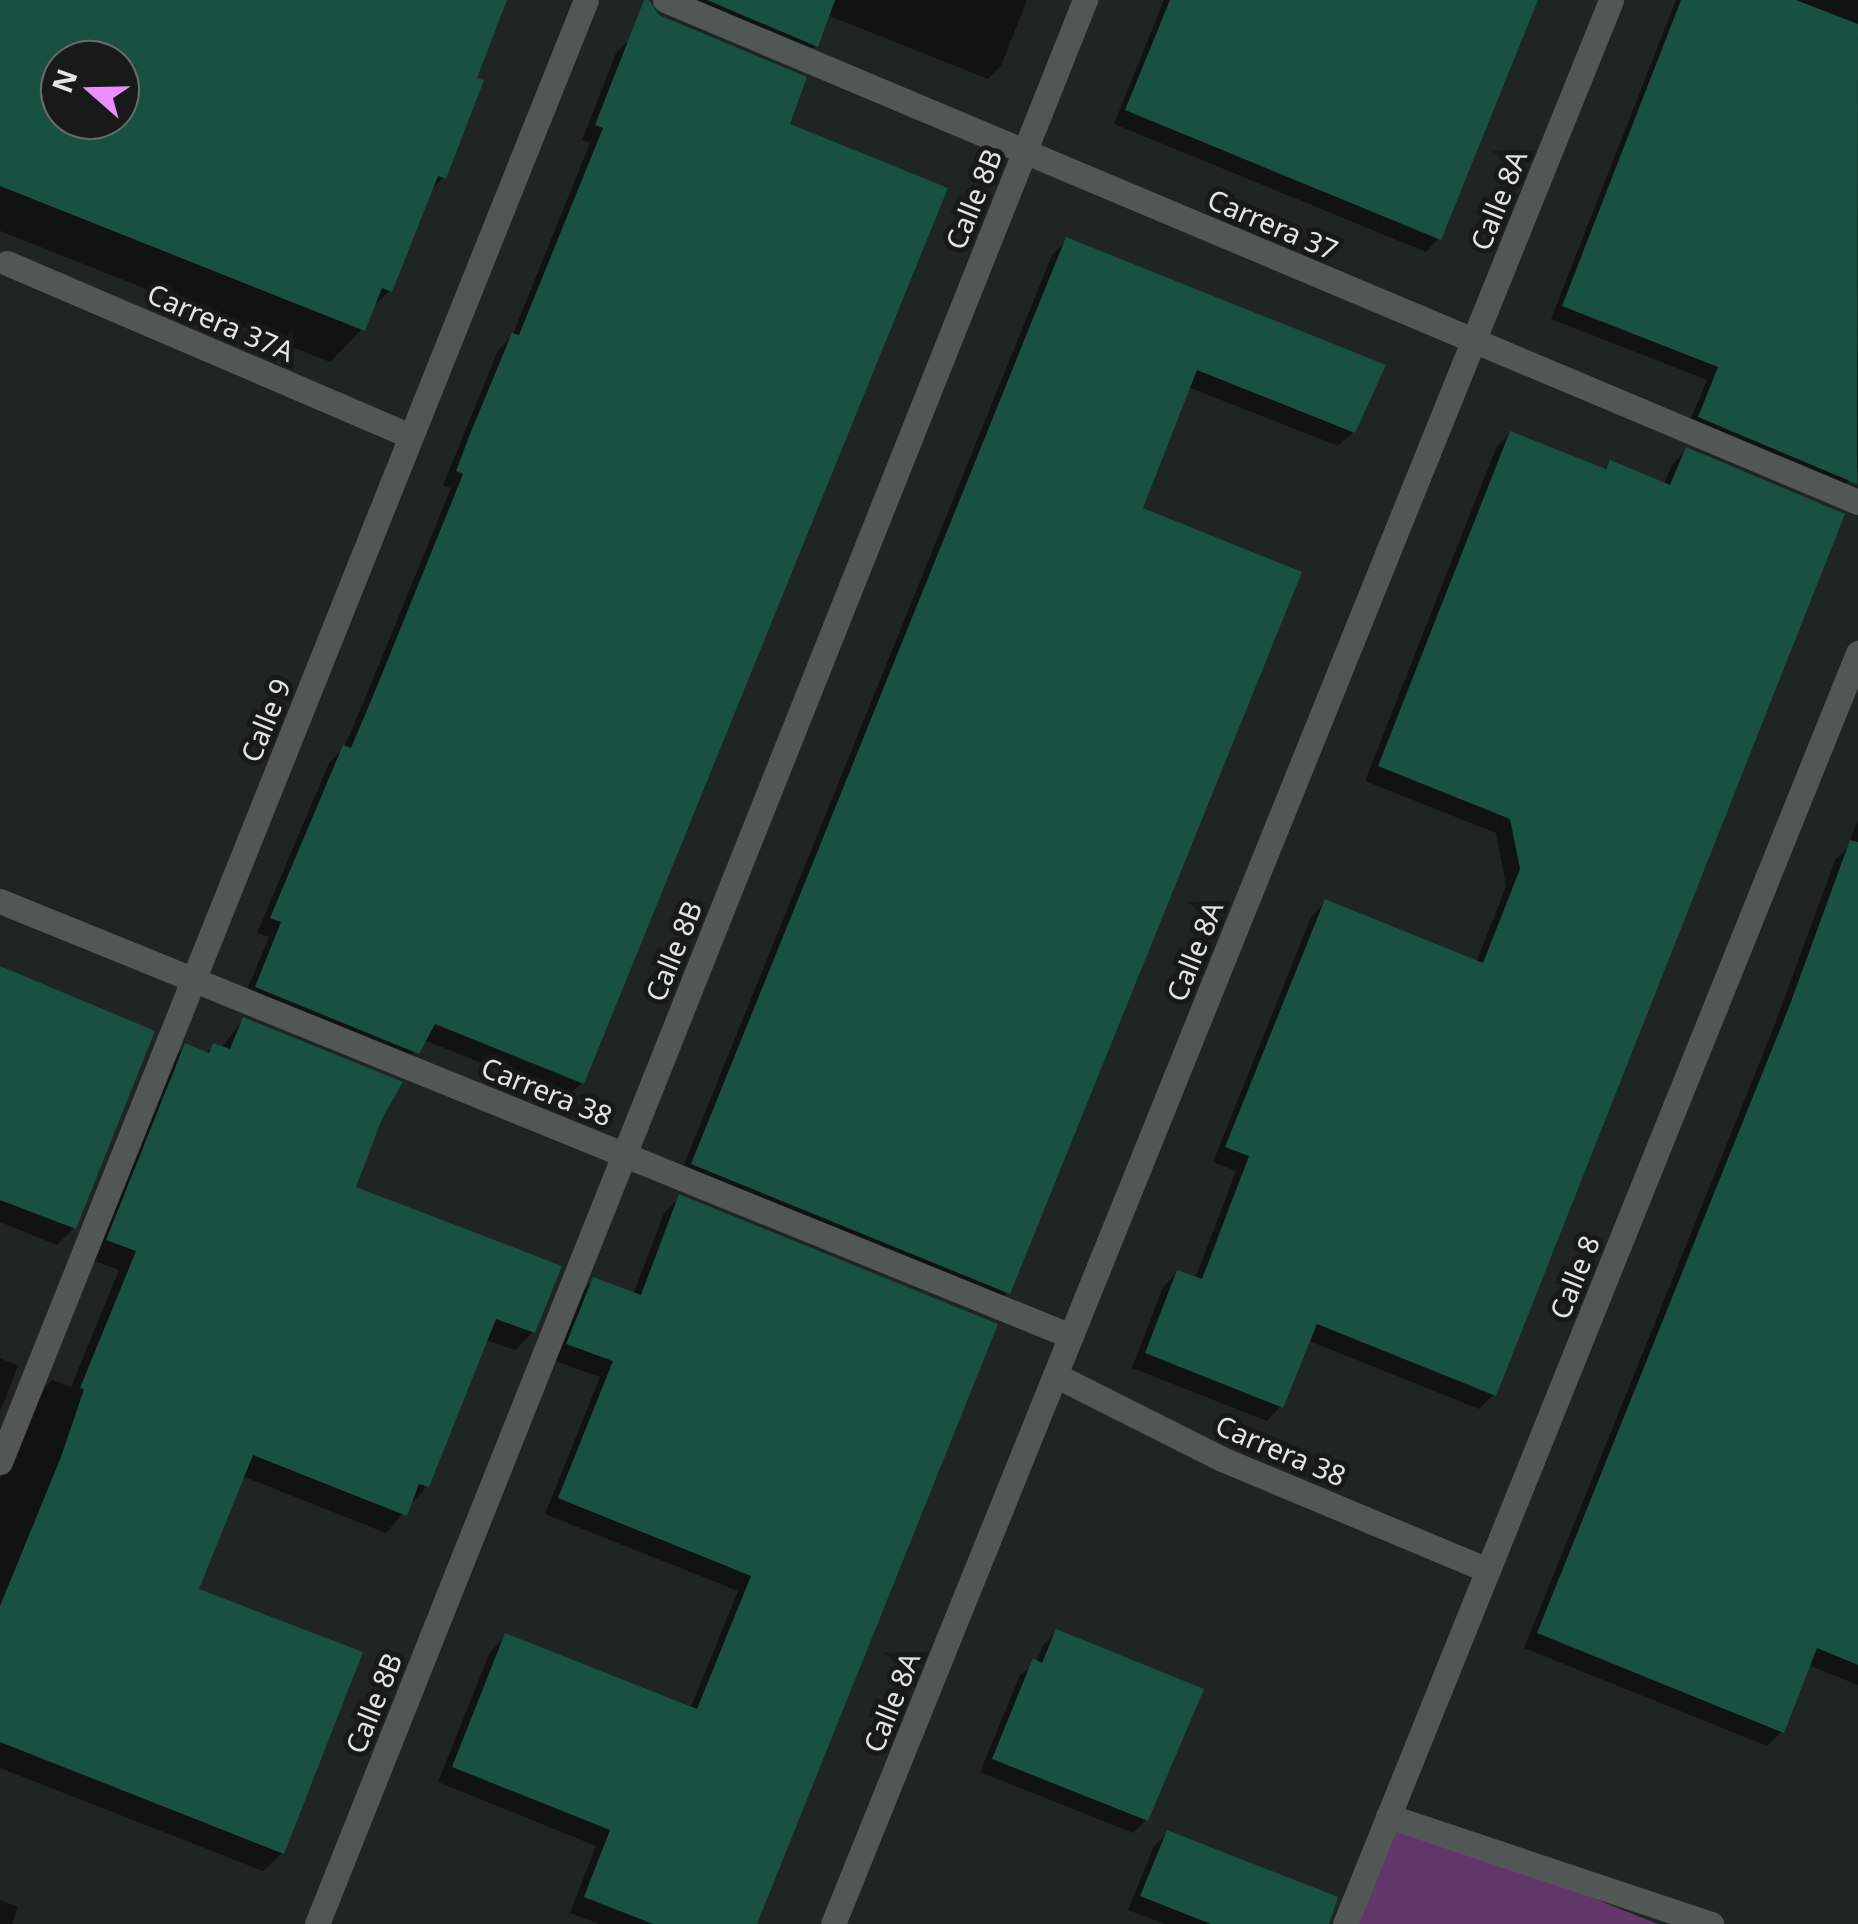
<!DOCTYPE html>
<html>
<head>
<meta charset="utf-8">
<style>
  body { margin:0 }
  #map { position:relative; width:1858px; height:1924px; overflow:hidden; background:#1f2522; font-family:"Noto Sans",sans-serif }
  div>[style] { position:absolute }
  .green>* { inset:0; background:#623769 }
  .shadow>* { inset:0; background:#0007 }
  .building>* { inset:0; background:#18513f }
  .street>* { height:25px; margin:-12.5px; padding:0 12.5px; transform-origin:12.5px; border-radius:12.5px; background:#515754 }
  span { translate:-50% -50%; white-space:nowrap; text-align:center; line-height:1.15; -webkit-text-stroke:10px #161b19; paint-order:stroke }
  .street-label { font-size:28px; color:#e1e5e3 }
  .north { position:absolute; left:40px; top:40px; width:100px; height:100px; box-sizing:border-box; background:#161b19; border:2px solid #676c6a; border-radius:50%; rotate:290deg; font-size:28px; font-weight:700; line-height:40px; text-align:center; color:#e1e5e3 }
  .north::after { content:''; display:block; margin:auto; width:35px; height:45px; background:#eb8dfb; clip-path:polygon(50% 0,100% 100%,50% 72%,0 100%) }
</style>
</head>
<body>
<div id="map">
  <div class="green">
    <i style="clip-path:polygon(1388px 1816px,1658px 1924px,1345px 1924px)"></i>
  </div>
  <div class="shadow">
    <i style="clip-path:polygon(evenodd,0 0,505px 0,474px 79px,444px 177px,429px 192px,390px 290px,370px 310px,362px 329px,330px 362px,0 231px,0 0,60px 60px,120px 60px,120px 120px,60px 120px,60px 60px)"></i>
    <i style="clip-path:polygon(661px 0,1027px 0,1001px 66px,988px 79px,827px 15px,816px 45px,803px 59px)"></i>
    <i style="clip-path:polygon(1164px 0,1536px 0,1439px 238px,1426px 252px,1114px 124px)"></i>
    <i style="clip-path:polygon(1676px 0,1858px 0,1858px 467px,1839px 495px,1686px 430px,1707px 380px,1551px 319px)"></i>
    <i style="clip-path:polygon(631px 38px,582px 1083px,567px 1097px,424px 1040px,402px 1067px,242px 1002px,269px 937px,257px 933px,329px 763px,344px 747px,364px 701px,451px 488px,443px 485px,457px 451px,498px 350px,512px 336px,590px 143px,582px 140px,616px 53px)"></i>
    <i style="clip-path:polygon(1067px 240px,1353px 432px,1338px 446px,1188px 387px,1140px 509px,1008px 1292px,993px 1307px,678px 1179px,1052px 255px)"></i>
    <i style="clip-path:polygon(1510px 433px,1603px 470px,1610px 463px,1664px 484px,1672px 465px,1686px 450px,1494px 1394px,1479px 1409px,1307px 1340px,1281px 1406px,1267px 1421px,1132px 1368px,1163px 1287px,1178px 1272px,1195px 1279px,1236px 1171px,1213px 1162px,1311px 917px,1325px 902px,1476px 963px,1506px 886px,1496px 833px,1365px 781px,1496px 448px)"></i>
    <i style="clip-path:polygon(1858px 820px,1858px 1685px,1808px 1665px,1782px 1731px,1767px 1746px,1524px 1648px,1775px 1024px,1835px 860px,1847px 848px)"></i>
    <i style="clip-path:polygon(0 969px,74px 1228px,57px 1245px,0 1222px)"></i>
    <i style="clip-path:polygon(243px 1020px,380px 1118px,353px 1188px,533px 1332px,515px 1350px,485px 1340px,427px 1486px,386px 1533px,242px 1476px,196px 1590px,282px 1853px,263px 1871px,0 1768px,0 1479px,34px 1398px,52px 1380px,71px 1387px,119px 1270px,89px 1259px,167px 1065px,186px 1046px,205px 1054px,214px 1046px,221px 1048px)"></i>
    <i style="clip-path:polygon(680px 1197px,994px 1325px,754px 1924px,600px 1924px,570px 1913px,596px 1846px,438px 1782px,490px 1652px,506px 1636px,690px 1709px,738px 1591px,545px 1514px,600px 1377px,552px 1360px,578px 1296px,593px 1280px,633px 1295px,664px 1213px)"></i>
    <i style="clip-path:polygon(0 1358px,18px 1366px,0 1412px)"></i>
    <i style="clip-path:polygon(1057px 1632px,1146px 1820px,1133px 1833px,980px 1772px,1020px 1675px,1036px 1663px,1043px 1645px)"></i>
    <i style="clip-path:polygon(1168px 1832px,1290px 1924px,1165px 1924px,1128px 1910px,1154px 1846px)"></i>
    <i style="clip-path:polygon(0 1900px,18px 1907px,12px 1924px,0 1924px)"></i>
  </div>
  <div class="building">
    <i style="clip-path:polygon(evenodd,0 0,507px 0,477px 78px,484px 80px,446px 179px,438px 176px,392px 292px,382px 288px,365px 331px,0 186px,0 0,60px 60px,120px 60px,120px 120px,60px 120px,60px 60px)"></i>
    <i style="clip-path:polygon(644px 0,649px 0,659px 15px,807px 77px,790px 124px,948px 188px,584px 1084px,435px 1024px,419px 1054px,255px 987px,281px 922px,270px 918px,343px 745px,351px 748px,378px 684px,463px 474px,456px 471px,470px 434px,512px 333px,519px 335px,603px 128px,595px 125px)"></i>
    <i style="clip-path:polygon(707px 0,835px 0,818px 47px)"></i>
    <i style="clip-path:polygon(1170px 0,1538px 0,1441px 240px,1125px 110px)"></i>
    <i style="clip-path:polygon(1681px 0,1796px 0,1858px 24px,1857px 484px,1698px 417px,1718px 367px,1562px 306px)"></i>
    <i style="clip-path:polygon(1066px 237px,1386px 365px,1355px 433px,1197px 370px,1143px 508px,1302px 572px,1010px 1294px,691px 1164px)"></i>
    <i style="clip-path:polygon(1510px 431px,1606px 469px,1610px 460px,1670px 485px,1686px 447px,1845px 514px,1496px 1396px,1317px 1324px,1283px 1408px,1145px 1353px,1177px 1270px,1202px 1279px,1249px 1156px,1225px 1147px,1325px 899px,1483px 963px,1520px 869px,1510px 819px,1378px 766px)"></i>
    <i style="clip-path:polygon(1850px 840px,1858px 842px,1858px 1665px,1817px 1648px,1784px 1733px,1537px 1633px,1789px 1007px)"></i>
    <i style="clip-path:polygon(0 966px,155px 1031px,76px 1229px,0 1200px)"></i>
    <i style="clip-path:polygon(243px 1017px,403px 1082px,382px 1119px,356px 1187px,562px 1266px,535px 1333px,496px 1319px,429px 1487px,419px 1484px,407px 1516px,253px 1455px,199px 1589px,363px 1652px,284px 1854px,0 1742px,0 1606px,61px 1457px,84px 1389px,80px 1388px,136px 1251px,106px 1240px,185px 1043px,209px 1053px,213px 1043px,230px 1049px)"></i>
    <i style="clip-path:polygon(679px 1194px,998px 1324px,757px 1924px,653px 1924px,584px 1897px,610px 1830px,452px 1767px,505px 1633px,697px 1709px,751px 1576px,558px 1498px,613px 1361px,566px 1344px,593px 1277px,641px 1295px)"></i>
    <i style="clip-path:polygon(1056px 1629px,1204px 1689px,1148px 1821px,992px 1759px,1033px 1658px,1042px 1663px)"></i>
    <i style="clip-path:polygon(1167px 1830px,1338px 1897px,1329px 1924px,1211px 1924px,1140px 1896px)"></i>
  </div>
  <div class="street">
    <i style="left:665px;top:0;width:1294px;rotate:22.82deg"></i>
    <i style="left:7px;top:263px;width:439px;rotate:23.2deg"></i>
    <i style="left:0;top:901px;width:1156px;rotate:22.11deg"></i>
    <i style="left:1055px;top:1375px;width:187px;rotate:26.7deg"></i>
    <i style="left:1222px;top:1459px;width:288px;rotate:22.7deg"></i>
    <i style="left:0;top:1462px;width:1575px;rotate:-68.16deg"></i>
    <i style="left:1388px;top:1816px;width:341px;rotate:18.5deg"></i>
    <i style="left:317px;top:1924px;width:2072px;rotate:-68.24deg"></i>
    <i style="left:833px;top:1924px;width:2075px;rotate:-67.98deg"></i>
    <i style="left:1345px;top:1924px;width:1371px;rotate:-68.02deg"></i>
  </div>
  <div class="street-label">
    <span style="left:973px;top:199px;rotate:-68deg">Calle 8B</span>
    <span style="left:1498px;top:200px;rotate:-68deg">Calle 8A</span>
    <span style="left:1273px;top:224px;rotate:23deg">Carrera 37</span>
    <span style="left:221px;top:322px;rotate:23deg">Carrera 37A</span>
    <span style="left:265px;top:720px;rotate:-68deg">Calle 9</span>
    <span style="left:673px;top:951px;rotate:-68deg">Calle 8B</span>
    <span style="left:1194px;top:951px;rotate:-68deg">Calle 8A</span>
    <span style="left:547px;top:1091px;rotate:22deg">Carrera 38</span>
    <span style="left:1574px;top:1277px;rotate:-68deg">Calle 8</span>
    <span style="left:1281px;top:1450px;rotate:23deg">Carrera 38</span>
    <span style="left:891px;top:1702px;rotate:-68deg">Calle 8A</span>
    <span style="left:373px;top:1703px;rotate:-68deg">Calle 8B</span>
  </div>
  <div class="north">N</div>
</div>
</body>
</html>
